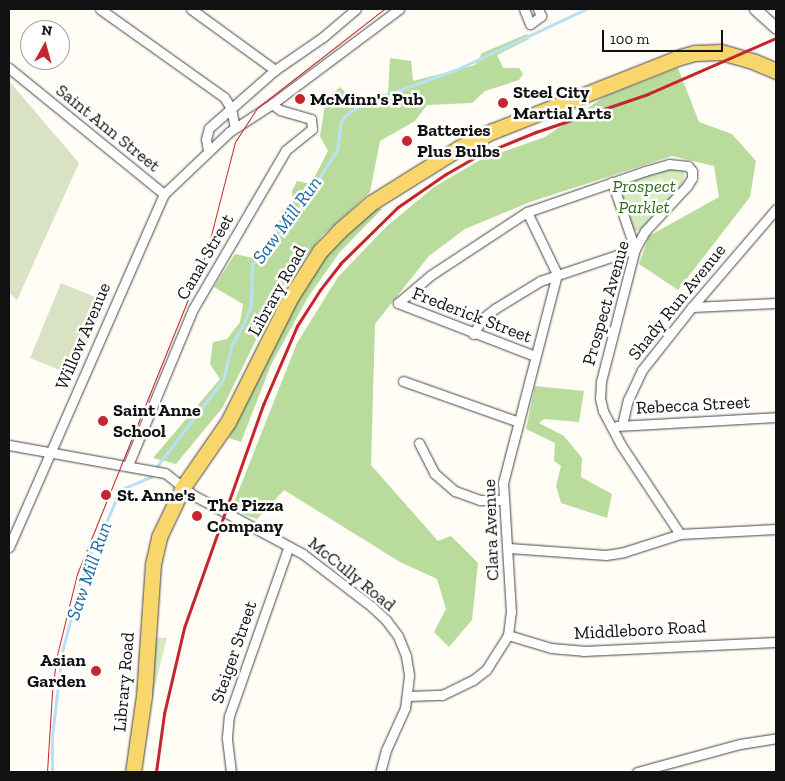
<!DOCTYPE html>
<html>
<head>
<meta charset="utf-8">
<style>
  body { margin:0 }
  #map { position:relative; width:785px; height:781px; overflow:hidden; background:#fffdf5; font-family:"Zilla Slab",serif }
  div>[style] { position:absolute }
  .green>* { inset:0; background:#d5ebbd }
  .forest>* { inset:0; background:#b9dc9c }
  .cemetery>* { inset:0; background:#d9e3c4 }
  .pitch>* { inset:0; background:#e6f2cf }
  .stream>* { height:2.5px; margin:-1.25px; padding:0 1.25px; transform-origin:1.25px; border-radius:1.25px; background:#b9e0f7 }
  .roads { filter:drop-shadow(0 0 1px #444) drop-shadow(0 0 1px #444) }
  .minor>* { height:9px; margin:-4.5px; padding:0 4.5px; transform-origin:4.5px; border-radius:4.5px; background:#fff }
  .tertiary>* { height:11px; margin:-5.5px; padding:0 5.5px; transform-origin:5.5px; border-radius:5.5px; background:#fff }
  .primary>* { height:15px; margin:-7.5px; padding:0 7.5px; transform-origin:7.5px; border-radius:7.5px; background:#f9d66b }
  .tram>* { height:1px; margin:-0.5px; padding:0 0.5px; transform-origin:0.5px; border-radius:0.5px; background:#c4262e }
  .rail>* { height:2.5px; margin:-1.25px; padding:0 1.25px; transform-origin:1.25px; border-radius:1.25px; background:#c4262e }
  .dots>* { width:14px; height:14px; translate:-50% -50%; box-sizing:border-box; border:2px solid #fff; border-radius:50% }
  span { translate:-50% -50%; white-space:nowrap; text-align:center; line-height:1.15; -webkit-text-stroke:5px #fff; paint-order:stroke }
  .poi-label { font-size:18px; color:#111; font-weight:700 }
  .left { translate:0 -50%; text-align:left }
  .right { translate:-100% -50%; text-align:right }
  .street-label { font-size:18px; color:#111 }
  .park-label { font-size:18px; color:#2f6b1f; font-style:italic }
  .water-label { font-size:19px; color:#1768a6; font-style:italic }
  .frame { position:absolute; inset:0; border:10px solid #111; pointer-events:none }
  .north { position:absolute; left:20px; top:20px; width:50px; height:50px; box-sizing:border-box; background:#fff; border:1px solid #a0a0a0; border-radius:50%; rotate:7deg; font-size:14px; font-weight:700; line-height:20px; text-align:center; color:#111 }
  .north::after { content:''; display:block; margin:auto; width:18px; height:22px; background:#c4262e; clip-path:polygon(50% 0,100% 100%,50% 72%,0 100%) }
  .scale { position:absolute; left:602px; top:30px; width:121px; height:22px; box-sizing:border-box; border:2px solid #111; border-top:0; padding-left:6px; font-size:15px; line-height:18px; white-space:nowrap; color:#111; -webkit-text-stroke:4px #fff; paint-order:stroke }
</style>
</head>
<body>
<div id="map">
  <div class="green">
    <i style="clip-path:polygon(673px 169px,681px 170px,685px 174px,682px 186px,640px 231px,633px 230px,617px 185px,656px 172px)"></i>
    <i style="clip-path:polygon(154px 637px,167px 638px,150px 706px)"></i>
  </div>
  <div class="forest">
    <i style="clip-path:polygon(527px 34px,529px 39px,497px 55px,503px 68px,519px 68px,523px 74px,519px 80px,485px 91px,472px 103px,427px 105px,415px 121px,380px 141px,370px 192px,322px 236px,282px 287px,223px 407px,176px 464px,153px 458px,220px 379px,210px 364px,213px 342px,227px 339px,240px 322px,243px 304px,214px 287px,235px 254px,253px 258px,273px 247px,282px 210px,293px 204px,292px 191px,297px 181px,311px 184px,328px 151px,320px 136px,326px 99px,340px 87px,354px 102px,388px 93px,390px 58px,411px 61px,413px 81px,475px 65px,482px 53px)"></i>
    <i style="clip-path:polygon(678px 68px,699px 122px,732px 134px,756px 161px,750px 197px,678px 290px,639px 264px,649px 236px,719px 197px,714px 166px,672px 156px,530px 202px,465px 229px,429px 256px,375px 324px,371px 465px,438px 541px,451px 536px,478px 563px,472px 620px,449px 647px,434px 632px,446px 609px,437px 579px,400px 562px,284px 490px,257px 519px,231px 510px,297px 343px,338px 277px,386px 227px,434px 187px,482px 159px,545px 137px,604px 97px)"></i>
    <i style="clip-path:polygon(375px 208px,382px 209px,340px 252px,308px 297px,271px 365px,241px 442px,229px 438px,291px 310px,323px 257px)"></i>
    <i style="clip-path:polygon(535px 386px,584px 391px,579px 422px,544px 419px,539px 423px,564px 436px,582px 458px,581px 477px,612px 494px,607px 518px,561px 503px,556px 486px,561px 466px,554px 461px,555px 443px,526px 429px)"></i>
  </div>
  <div class="cemetery">
    <i style="clip-path:polygon(9px 81px,79px 163px,17px 300px,9px 293px)"></i>
    <i style="clip-path:polygon(61px 283px,105px 301px,74px 376px,30px 358px)"></i>
  </div>
  <div class="pitch">
    <i style="clip-path:polygon(660px 178px,664px 179px,665px 190px,654px 195px,648px 182px)"></i>
  </div>
  <div class="stream">
    <i style="left:155px;top:469px;width:112px;rotate:-52.6deg"></i>
    <i style="left:223px;top:380px;width:37px;rotate:-76deg"></i>
    <i style="left:232px;top:344px;width:22px;rotate:-60deg"></i>
    <i style="left:243px;top:325px;width:22px;rotate:-68deg"></i>
    <i style="left:251px;top:305px;width:41px;rotate:-88.6deg"></i>
    <i style="left:252px;top:264px;width:14px;rotate:-36deg"></i>
    <i style="left:263px;top:256px;width:66px;rotate:-53deg"></i>
    <i style="left:303px;top:203px;width:63px;rotate:-57.3deg"></i>
    <i style="left:337px;top:150px;width:29px;rotate:-82deg"></i>
    <i style="left:341px;top:121px;width:8px;rotate:-50deg"></i>
    <i style="left:346px;top:115px;width:22px;rotate:-34deg"></i>
    <i style="left:364px;top:103px;width:100px;rotate:-19.9deg"></i>
    <i style="left:458px;top:69px;width:141px;rotate:-25.1deg"></i>
    <i style="left:52px;top:772px;width:35px;rotate:-90deg"></i>
    <i style="left:52px;top:737px;width:86px;rotate:-83.3deg"></i>
    <i style="left:62px;top:652px;width:70px;rotate:-75.2deg"></i>
    <i style="left:80px;top:584px;width:42px;rotate:-70.7deg"></i>
    <i style="left:94px;top:544px;width:17px;rotate:-57deg"></i>
    <i style="left:103px;top:530px;width:43px;rotate:-67deg"></i>
    <i style="left:120px;top:490px;width:34px;rotate:-23deg"></i>
    <i style="left:151px;top:477px;width:3px;rotate:-72deg"></i>
  </div>
  <div class="roads">
    <div class="minor">
      <i style="left:100px;top:9px;width:152px;rotate:35.4deg"></i>
      <i style="left:224px;top:97px;width:13px;rotate:58deg"></i>
      <i style="left:231px;top:108px;width:20px;rotate:79deg"></i>
      <i style="left:191px;top:9px;width:104px;rotate:36deg"></i>
      <i style="left:524px;top:9px;width:16px;rotate:68deg"></i>
      <i style="left:530px;top:24px;width:14px;rotate:-36deg"></i>
      <i style="left:541px;top:16px;width:8px;rotate:-113deg"></i>
      <i style="left:9px;top:68px;width:200px;rotate:39.1deg"></i>
      <i style="left:208px;top:151px;width:12px;rotate:-99deg"></i>
      <i style="left:206px;top:139px;width:11px;rotate:-75deg"></i>
      <i style="left:209px;top:128px;width:88px;rotate:-41.3deg"></i>
      <i style="left:275px;top:70px;width:58px;rotate:-34.5deg"></i>
      <i style="left:323px;top:37px;width:43px;rotate:-40.3deg"></i>
      <i style="left:692px;top:307px;width:84px;rotate:-2.7deg"></i>
      <i style="left:473px;top:334px;width:19px;rotate:-58deg"></i>
      <i style="left:483px;top:318px;width:16px;rotate:-38deg"></i>
      <i style="left:496px;top:308px;width:52px;rotate:-31.5deg"></i>
      <i style="left:540px;top:281px;width:100px;rotate:-18.6deg"></i>
      <i style="left:635px;top:249px;width:71px;rotate:-108.9deg"></i>
      <i style="left:535px;top:356px;width:147px;rotate:-158.9deg"></i>
      <i style="left:398px;top:303px;width:43px;rotate:-40.3deg"></i>
      <i style="left:431px;top:275px;width:115px;rotate:-33.3deg"></i>
      <i style="left:527px;top:212px;width:125px;rotate:-19.2deg"></i>
      <i style="left:645px;top:171px;width:25px;rotate:-16deg"></i>
      <i style="left:669px;top:164px;width:19px;rotate:6deg"></i>
      <i style="left:688px;top:166px;width:6px;rotate:51deg"></i>
      <i style="left:692px;top:171px;width:7px;rotate:90deg"></i>
      <i style="left:692px;top:178px;width:9px;rotate:122deg"></i>
      <i style="left:687px;top:186px;width:62px;rotate:133deg"></i>
      <i style="left:645px;top:231px;width:21px;rotate:119deg"></i>
      <i style="left:635px;top:249px;width:136px;rotate:104.4deg"></i>
      <i style="left:601px;top:381px;width:17px;rotate:93deg"></i>
      <i style="left:600px;top:398px;width:13px;rotate:77deg"></i>
      <i style="left:603px;top:411px;width:38px;rotate:62deg"></i>
      <i style="left:621px;top:445px;width:107px;rotate:56.5deg"></i>
      <i style="left:403px;top:381px;width:123px;rotate:19.5deg"></i>
      <i style="left:622px;top:425px;width:26px;rotate:-77deg"></i>
      <i style="left:628px;top:400px;width:33px;rotate:-65deg"></i>
      <i style="left:642px;top:370px;width:80px;rotate:-51.6deg"></i>
      <i style="left:692px;top:307px;width:129px;rotate:-49.4deg"></i>
      <i style="left:617px;top:426px;width:159px;rotate:-3.2deg"></i>
      <i style="left:419px;top:443px;width:34px;rotate:63deg"></i>
      <i style="left:434px;top:473px;width:28px;rotate:41deg"></i>
      <i style="left:455px;top:491px;width:27px;rotate:20deg"></i>
      <i style="left:480px;top:500px;width:23px"></i>
      <i style="left:9px;top:445px;width:158px;rotate:10.2deg"></i>
      <i style="left:165px;top:473px;width:36px;rotate:38deg"></i>
      <i style="left:193px;top:495px;width:125px;rotate:28.2deg"></i>
      <i style="left:303px;top:554px;width:86px;rotate:37.4deg"></i>
      <i style="left:371px;top:606px;width:21px;rotate:43deg"></i>
      <i style="left:386px;top:620px;width:20px;rotate:53deg"></i>
      <i style="left:398px;top:636px;width:22px;rotate:68deg"></i>
      <i style="left:406px;top:656px;width:20px;rotate:81deg"></i>
      <i style="left:409px;top:676px;width:32px;rotate:97deg"></i>
      <i style="left:405px;top:708px;width:46px;rotate:114.3deg"></i>
      <i style="left:386px;top:750px;width:23px;rotate:105deg"></i>
      <i style="left:128px;top:465px;width:169px;rotate:-67.4deg"></i>
      <i style="left:193px;top:309px;width:184px;rotate:-59.7deg"></i>
      <i style="left:286px;top:150px;width:33px;rotate:-39deg"></i>
      <i style="left:312px;top:129px;width:10px;rotate:-96deg"></i>
      <i style="left:311px;top:119px;width:32px;rotate:-164deg"></i>
      <i style="left:280px;top:110px;width:10px;rotate:-143deg"></i>
      <i style="left:9px;top:547px;width:386px;rotate:-66.3deg"></i>
      <i style="left:164px;top:194px;width:90px;rotate:-43.6deg"></i>
      <i style="left:229px;top:132px;width:51px;rotate:-33.1deg"></i>
      <i style="left:272px;top:104px;width:159px;rotate:-36.8deg"></i>
      <i style="left:509px;top:548px;width:97px;rotate:4.1deg"></i>
      <i style="left:606px;top:555px;width:18px;rotate:-9deg"></i>
      <i style="left:624px;top:552px;width:59px;rotate:-17.8deg"></i>
      <i style="left:680px;top:534px;width:96px;rotate:-3deg"></i>
      <i style="left:508px;top:635px;width:45px;rotate:16.8deg"></i>
      <i style="left:551px;top:648px;width:32px;rotate:5deg"></i>
      <i style="left:583px;top:651px;width:193px;rotate:-2.7deg"></i>
      <i style="left:408px;top:696px;width:34px;rotate:-2deg"></i>
      <i style="left:442px;top:695px;width:34px;rotate:-26deg"></i>
      <i style="left:473px;top:680px;width:16px;rotate:-38deg"></i>
      <i style="left:486px;top:670px;width:41px;rotate:-57.8deg"></i>
      <i style="left:508px;top:635px;width:23px;rotate:-83deg"></i>
      <i style="left:511px;top:612px;width:129px;rotate:-93.5deg"></i>
      <i style="left:503px;top:483px;width:216px;rotate:-75.5deg"></i>
      <i style="left:557px;top:274px;width:69px;rotate:-115.8deg"></i>
      <i style="left:231px;top:772px;width:35px;rotate:-97deg"></i>
      <i style="left:227px;top:737px;width:21px;rotate:-85deg"></i>
      <i style="left:229px;top:716px;width:180px;rotate:-70.6deg"></i>
      <i style="left:637px;top:772px;width:107px;rotate:-15.2deg"></i>
      <i style="left:740px;top:744px;width:36px;rotate:-9deg"></i>
    </div>
    <div class="tertiary">
      <i style="left:755px;top:9px;width:28px;rotate:42deg"></i>
    </div>
    <div class="primary">
      <i style="left:133px;top:772px;width:77px;rotate:-81.8deg"></i>
      <i style="left:144px;top:696px;width:132px;rotate:-86.1deg"></i>
      <i style="left:153px;top:564px;width:28px;rotate:-77deg"></i>
      <i style="left:159px;top:537px;width:55px;rotate:-64.4deg"></i>
      <i style="left:183px;top:487px;width:79px;rotate:-55.3deg"></i>
      <i style="left:228px;top:422px;width:139px;rotate:-63.4deg"></i>
      <i style="left:290px;top:298px;width:56px;rotate:-57.4deg"></i>
      <i style="left:320px;top:251px;width:28px;rotate:-46deg"></i>
      <i style="left:339px;top:231px;width:43px;rotate:-41.2deg"></i>
      <i style="left:371px;top:203px;width:104px;rotate:-32deg"></i>
      <i style="left:459px;top:148px;width:38px;rotate:-27deg"></i>
      <i style="left:493px;top:131px;width:198px;rotate:-21.6deg"></i>
      <i style="left:677px;top:58px;width:19px;rotate:-16deg"></i>
      <i style="left:695px;top:53px;width:26px;rotate:-2deg"></i>
      <i style="left:721px;top:52px;width:35px;rotate:16deg"></i>
      <i style="left:755px;top:62px;width:23px;rotate:23deg"></i>
    </div>
  </div>
  <div class="tram">
    <i style="left:47px;top:772px;width:79px;rotate:-86.4deg"></i>
    <i style="left:52px;top:693px;width:38px;rotate:-83deg"></i>
    <i style="left:57px;top:655px;width:83px;rotate:-76.1deg"></i>
    <i style="left:77px;top:574px;width:323px;rotate:-68deg"></i>
    <i style="left:198px;top:275px;width:30px;rotate:-70deg"></i>
    <i style="left:208px;top:247px;width:108px;rotate:-75.6deg"></i>
    <i style="left:235px;top:142px;width:40px;rotate:-57.1deg"></i>
    <i style="left:257px;top:108px;width:161px;rotate:-37.9deg"></i>
  </div>
  <div class="rail">
    <i style="left:156px;top:772px;width:59px;rotate:-82.1deg"></i>
    <i style="left:164px;top:714px;width:88px;rotate:-76.9deg"></i>
    <i style="left:184px;top:628px;width:237px;rotate:-70.5deg"></i>
    <i style="left:263px;top:405px;width:86px;rotate:-66.7deg"></i>
    <i style="left:297px;top:326px;width:43px;rotate:-57.4deg"></i>
    <i style="left:320px;top:290px;width:33px;rotate:-52deg"></i>
    <i style="left:340px;top:264px;width:81px;rotate:-44.5deg"></i>
    <i style="left:398px;top:207px;width:58px;rotate:-34.5deg"></i>
    <i style="left:446px;top:174px;width:34px;rotate:-30deg"></i>
    <i style="left:475px;top:157px;width:66px;rotate:-22.3deg"></i>
    <i style="left:536px;top:132px;width:118px;rotate:-18.7deg"></i>
    <i style="left:648px;top:94px;width:140px;rotate:-23.6deg"></i>
  </div>
  <div class="dots">
    <i style="left:300px;top:99px;background:#c4262e"></i>
    <i style="left:503px;top:103px;background:#c4262e"></i>
    <i style="left:407px;top:141px;background:#c4262e"></i>
    <i style="left:103px;top:421px;background:#c4262e"></i>
    <i style="left:106px;top:495px;background:#c4262e"></i>
    <i style="left:197px;top:516px;background:#c4262e"></i>
    <i style="left:96px;top:671px;background:#c4262e"></i>
  </div>
  <div class="poi-label">
    <span class="left" style="left:513px;top:103px">Steel City<br>Martial Arts</span>
    <span class="left" style="left:310px;top:99px">McMinn's Pub</span>
    <span class="left" style="left:417px;top:141px">Batteries<br>Plus Bulbs</span>
    <span class="left" style="left:113px;top:421px">Saint Anne<br>School</span>
    <span class="left" style="left:117px;top:495px">St. Anne's</span>
    <span class="left" style="left:207px;top:516px">The Pizza<br>Company</span>
    <span class="right" style="left:86px;top:671px">Asian<br>Garden</span>
  </div>
  <div class="street-label">
    <span style="left:108px;top:128px;rotate:39deg">Saint Ann Street</span>
    <span style="left:205px;top:257px;rotate:-60deg">Canal Street</span>
    <span style="left:277px;top:291px;rotate:-61deg">Library Road</span>
    <span style="left:677px;top:302px;rotate:-51deg">Shady Run Avenue</span>
    <span style="left:606px;top:303px;rotate:-74deg">Prospect Avenue</span>
    <span style="left:472px;top:315px;rotate:21deg">Frederick Street</span>
    <span style="left:83px;top:336px;rotate:-67deg">Willow Avenue</span>
    <span style="left:693px;top:405px;rotate:-3deg">Rebecca Street</span>
    <span style="left:491px;top:530px;rotate:-92deg">Clara Avenue</span>
    <span style="left:352px;top:574px;rotate:39deg">McCully Road</span>
    <span style="left:640px;top:630px;rotate:-3deg">Middleboro Road</span>
    <span style="left:234px;top:652px;rotate:-71deg">Steiger Street</span>
    <span style="left:124px;top:682px;rotate:-85deg">Library Road</span>
  </div>
  <div class="park-label">
    <span style="left:644px;top:197px">Prospect<br>Parklet</span>
  </div>
  <div class="water-label">
    <span style="left:287px;top:220px;rotate:-54deg">Saw Mill Run</span>
    <span style="left:89px;top:571px;rotate:-71deg">Saw Mill Run</span>
  </div>
  <div class="frame"></div>
  <div class="north">N</div>
  <div class="scale">100 m</div>
</div>
</body>
</html>
